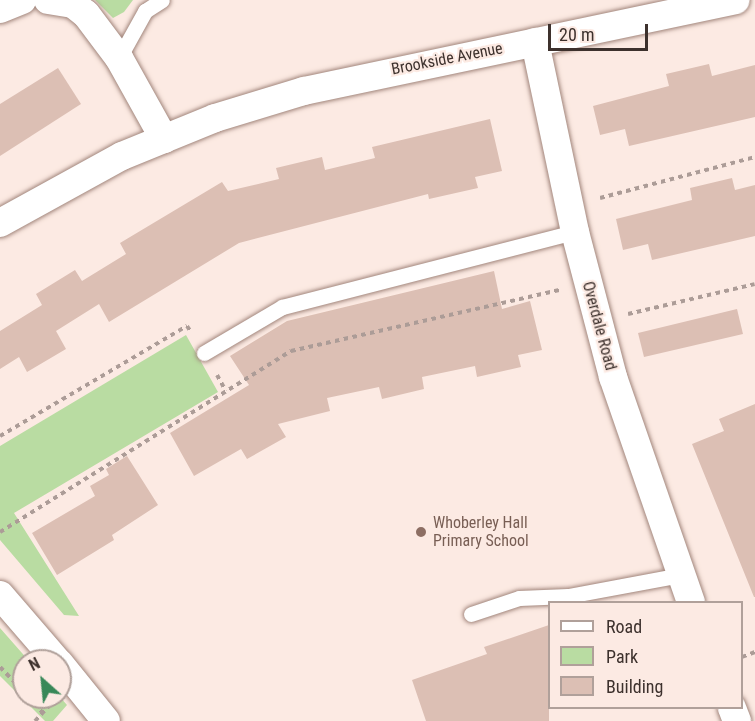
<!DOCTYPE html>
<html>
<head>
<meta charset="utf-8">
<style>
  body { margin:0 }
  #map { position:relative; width:755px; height:721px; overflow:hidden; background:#fceae3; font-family:"Roboto Condensed",sans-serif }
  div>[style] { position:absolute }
  .green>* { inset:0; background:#b9dca2 }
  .building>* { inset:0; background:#dcbfb4 }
  .path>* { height:4px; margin-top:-2px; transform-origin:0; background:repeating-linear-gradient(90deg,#ac9c97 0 4.5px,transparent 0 9px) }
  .roads { filter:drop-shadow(0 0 2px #a2867c) drop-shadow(0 0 2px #a2867c) }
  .lane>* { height:15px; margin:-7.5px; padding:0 7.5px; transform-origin:7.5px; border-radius:7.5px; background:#fff }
  .street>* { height:28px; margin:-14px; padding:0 14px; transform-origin:14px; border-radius:14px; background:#fff }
  .dots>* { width:16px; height:16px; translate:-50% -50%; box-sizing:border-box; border:3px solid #fceae3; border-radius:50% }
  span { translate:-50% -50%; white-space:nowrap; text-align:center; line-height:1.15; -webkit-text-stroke:4.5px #fceae3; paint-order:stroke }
  .street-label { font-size:16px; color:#3d312d }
  .education-label { font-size:16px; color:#785e54 }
  .left { translate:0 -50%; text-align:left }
  .legend { position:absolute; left:548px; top:601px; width:195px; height:108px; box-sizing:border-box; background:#fceae3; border:2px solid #b0a09a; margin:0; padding:8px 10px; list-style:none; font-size:18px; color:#3d312d }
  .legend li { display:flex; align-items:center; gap:12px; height:30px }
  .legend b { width:30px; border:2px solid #b0a09a }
  .north { position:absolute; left:12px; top:649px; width:60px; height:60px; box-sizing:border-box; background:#fceae3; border:2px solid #b0a09a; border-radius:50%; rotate:333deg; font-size:16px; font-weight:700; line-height:24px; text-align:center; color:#3d312d }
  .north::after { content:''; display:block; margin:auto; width:21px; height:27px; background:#388858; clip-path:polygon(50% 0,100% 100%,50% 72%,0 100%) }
  .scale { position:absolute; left:548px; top:24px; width:100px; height:27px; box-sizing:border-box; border:3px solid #3d312d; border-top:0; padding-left:8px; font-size:18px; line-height:21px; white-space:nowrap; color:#3d312d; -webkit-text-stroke:4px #fceae3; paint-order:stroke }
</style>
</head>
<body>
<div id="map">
  <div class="green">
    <i style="clip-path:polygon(95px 0,133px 0,124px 12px,113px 18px)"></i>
    <i style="clip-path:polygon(186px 335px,218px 392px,14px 513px,79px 616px,64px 615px,0 540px,0 446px)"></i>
    <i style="clip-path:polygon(0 628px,29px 661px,24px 661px,24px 697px,60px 697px,67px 705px,53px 721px,45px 721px,0 676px)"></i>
  </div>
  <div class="building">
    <i style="clip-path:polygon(709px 64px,712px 76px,755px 65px,755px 117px,629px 146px,625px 129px,600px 135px,593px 106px,669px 86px,666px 74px)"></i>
    <i style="clip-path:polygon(58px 68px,81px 104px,0 156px,0 104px)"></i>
    <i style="clip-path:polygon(490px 119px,502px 171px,475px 177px,478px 188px,429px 199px,428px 194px,239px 243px,109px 322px,99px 304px,56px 331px,66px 349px,27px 372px,19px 357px,0 369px,0 331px,42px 305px,36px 294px,75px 270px,82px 281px,126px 254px,120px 243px,222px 182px,228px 191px,279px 179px,276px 168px,322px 157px,325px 170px,375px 158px,372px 147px)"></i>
    <i style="clip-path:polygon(732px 178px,735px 190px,755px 185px,755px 236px,652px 260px,648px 244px,623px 250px,616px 219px,692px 200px,690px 188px)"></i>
    <i style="clip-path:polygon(494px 271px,502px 309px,530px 301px,542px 350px,518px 355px,521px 367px,477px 377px,475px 366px,422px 377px,424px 389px,382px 399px,379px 387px,327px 398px,330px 411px,278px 424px,286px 437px,247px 459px,241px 449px,194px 476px,170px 433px,249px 385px,230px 356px,287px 321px)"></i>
    <i style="clip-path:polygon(737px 309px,743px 334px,644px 357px,638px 333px)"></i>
    <i style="clip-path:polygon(755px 404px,755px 597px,754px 597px,692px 444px,724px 431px,719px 419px)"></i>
    <i style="clip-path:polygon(127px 456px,158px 505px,112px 535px,114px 540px,57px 575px,32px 533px,95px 496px,90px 486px,109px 475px,106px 469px)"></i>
    <i style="clip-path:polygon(549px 625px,549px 721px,426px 721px,412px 680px,487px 654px,484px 647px)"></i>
  </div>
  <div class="path">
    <i style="left:600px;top:198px;width:160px;rotate:-14.8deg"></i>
    <i style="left:628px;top:314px;width:130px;rotate:-13.3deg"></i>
    <i style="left:217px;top:375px;width:18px;rotate:61deg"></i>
    <i style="left:0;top:436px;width:217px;rotate:-30.5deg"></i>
    <i style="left:187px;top:326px;width:7px;rotate:56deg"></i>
    <i style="left:0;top:532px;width:343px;rotate:-31.9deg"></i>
    <i style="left:291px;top:351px;width:275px;rotate:-12.8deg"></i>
    <i style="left:742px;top:657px;width:14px;rotate:-21deg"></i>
    <i style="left:0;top:667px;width:35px;rotate:46deg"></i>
    <i style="left:28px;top:697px;width:21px;rotate:47deg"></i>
    <i style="left:35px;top:721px;width:26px;rotate:-47deg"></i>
  </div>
  <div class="roads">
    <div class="lane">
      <i style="left:119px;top:58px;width:54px;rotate:-61deg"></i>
      <i style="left:145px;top:11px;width:20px;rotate:-33deg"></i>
      <i style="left:204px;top:353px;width:91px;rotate:-30.5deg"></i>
      <i style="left:282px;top:307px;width:302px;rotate:-14.4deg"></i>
      <i style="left:471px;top:614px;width:51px;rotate:-18.4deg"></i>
      <i style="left:519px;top:598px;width:49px;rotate:-2.3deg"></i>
      <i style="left:568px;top:596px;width:114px;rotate:-10.6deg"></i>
    </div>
    <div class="street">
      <i style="left:48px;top:0;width:25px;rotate:9deg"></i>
      <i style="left:73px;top:4px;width:16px;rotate:38deg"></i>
      <i style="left:86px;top:14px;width:55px;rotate:53.1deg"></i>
      <i style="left:119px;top:58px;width:93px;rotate:60.9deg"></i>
      <i style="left:0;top:9px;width:24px;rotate:-22deg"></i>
      <i style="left:535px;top:42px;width:194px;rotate:78.1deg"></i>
      <i style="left:575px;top:232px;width:150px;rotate:75.3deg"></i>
      <i style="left:613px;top:377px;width:238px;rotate:70.9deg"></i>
      <i style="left:0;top:223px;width:139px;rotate:-28.8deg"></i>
      <i style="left:122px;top:156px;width:100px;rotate:-22.2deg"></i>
      <i style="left:215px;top:118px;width:93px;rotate:-16.9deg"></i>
      <i style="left:304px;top:91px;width:441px;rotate:-11.9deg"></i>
      <i style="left:0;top:595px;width:87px;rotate:49.2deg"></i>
      <i style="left:60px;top:664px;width:73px;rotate:51.1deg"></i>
      <i style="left:732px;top:708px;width:14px;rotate:69deg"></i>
    </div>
  </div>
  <div class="dots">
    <i style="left:421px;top:532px;background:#8d6e63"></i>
  </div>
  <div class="street-label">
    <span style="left:447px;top:59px;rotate:-11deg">Brookside Avenue</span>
    <span style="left:599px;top:326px;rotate:75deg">Overdale Road</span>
  </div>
  <div class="education-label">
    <span class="left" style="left:433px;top:532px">Whoberley Hall<br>Primary School</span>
  </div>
  <ul class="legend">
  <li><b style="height:8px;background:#fff"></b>Road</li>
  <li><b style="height:16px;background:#b9dca2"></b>Park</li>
  <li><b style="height:16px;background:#dcbfb4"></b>Building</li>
  </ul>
  <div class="north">N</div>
  <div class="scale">20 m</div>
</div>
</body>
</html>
